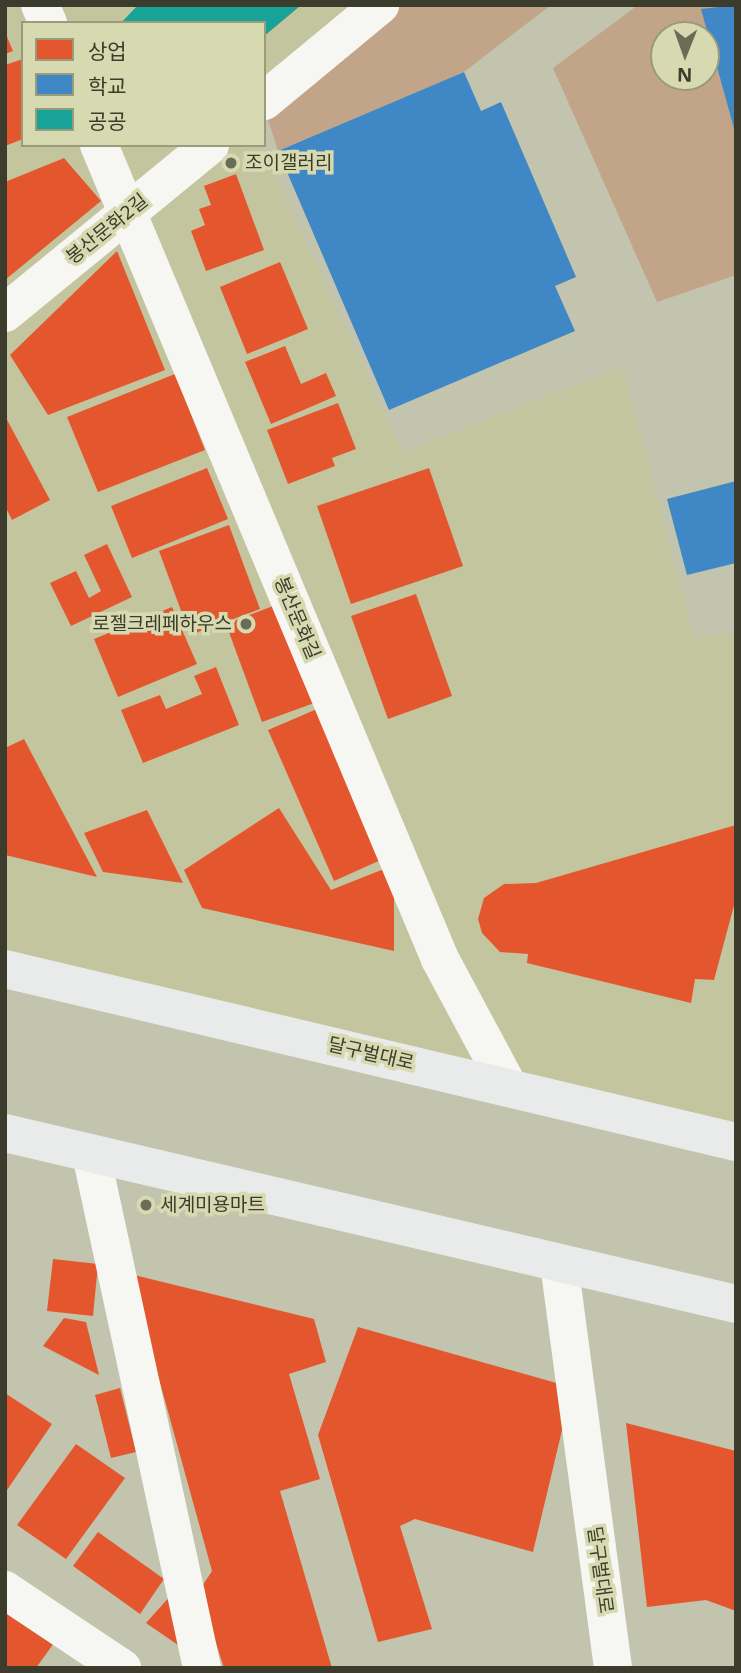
<!DOCTYPE html>
<html>
<head>
<meta charset="utf-8">
<style>
  body { margin:0 }
  #map { position:relative; width:741px; height:1673px; overflow:hidden; background:#c3c4ad; font-family:"Noto Sans","Noto Sans KR",sans-serif }
  div>[style] { position:absolute }
  .built>* { inset:0; background:#c3c59f }
  .green>* { inset:0; background:#c2a589 }
  .shops>* { inset:0; background:#e4572e }
  .schools>* { inset:0; background:#3f88c5 }
  .public>* { inset:0; background:#17a398 }
  .pedestrian>* { height:38px; margin:-19px; padding:0 19px; transform-origin:19px; border-radius:19px; background:#f6f6f3 }
  .minor>* { height:38px; margin:-19px; padding:0 19px; transform-origin:19px; border-radius:19px; background:#f6f6f3 }
  .tertiary>* { height:38px; margin:-19px; padding:0 19px; transform-origin:19px; border-radius:19px; background:#f6f6f3 }
  .secondary>* { height:38px; margin:-19px; padding:0 19px; transform-origin:19px; border-radius:19px; background:#e8ebe9 }
  .dots>* { width:19px; height:19px; translate:-50% -50%; box-sizing:border-box; border:4px solid #d7dab0; border-radius:50% }
  span { translate:-50% -50%; white-space:nowrap; text-align:center; line-height:1.15; -webkit-text-stroke:7px #d7dab0; paint-order:stroke }
  .poi-label { font-size:19px; color:#3b3c2b }
  .left { translate:0 -50%; text-align:left }
  .right { translate:-100% -50%; text-align:right }
  .street-label { font-size:19px; color:#3b3c2b }
  .frame { position:absolute; inset:0; border:7px solid #3b3c2b; pointer-events:none }
  .legend { position:absolute; left:21px; top:21px; width:245px; height:126px; box-sizing:border-box; background:#d7dab0; border:2px solid #999b7b; margin:0; padding:9px 12px; list-style:none; font-size:21px; color:#3b3c2b }
  .legend li { display:flex; align-items:center; gap:14px; height:35px }
  .legend b { width:35px; border:2px solid #999b7b }
  .north { position:absolute; left:650px; top:21px; width:70px; height:70px; box-sizing:border-box; background:#d7dab0; border:2px solid #999b7b; border-radius:50%; rotate:181deg; font-size:19px; font-weight:700; line-height:28px; text-align:center; color:#3b3c2b }
  .north::after { content:''; display:block; margin:auto; width:24px; height:32px; background:#6b6c58; clip-path:polygon(50% 0,100% 100%,50% 72%,0 100%) }
</style>
</head>
<body>
<div id="map">
  <div class="built">
    <i style="clip-path:polygon(5px 5px,380px 5px,264px 101px,264px 23px,23px 23px,23px 145px,262px 145px,402px 452px,623px 367px,694px 637px,736px 633px,736px 1150px,5px 973px)"></i>
  </div>
  <div class="green">
    <i style="clip-path:polygon(384px 5px,551px 5px,464px 72px,278px 151px,264px 107px)"></i>
    <i style="clip-path:polygon(evenodd,638px 5px,736px 5px,736px 275px,657px 302px,553px 68px,638px 5px,664px 35px,706px 35px,706px 77px,664px 77px,664px 35px)"></i>
  </div>
  <div class="shops">
    <i style="clip-path:polygon(234px 5px,301px 5px,264px 36px,264px 23px,242px 23px)"></i>
    <i style="clip-path:polygon(5px 32px,13px 51px,5px 54px)"></i>
    <i style="clip-path:polygon(23px 59px,23px 139px,5px 146px,5px 65px)"></i>
    <i style="clip-path:polygon(64px 158px,101px 201px,5px 280px,5px 182px)"></i>
    <i style="clip-path:polygon(236px 174px,264px 250px,206px 271px,191px 231px,205px 225px,199px 209px,211px 205px,204px 186px)"></i>
    <i style="clip-path:polygon(117px 251px,165px 370px,48px 415px,10px 355px)"></i>
    <i style="clip-path:polygon(280px 262px,308px 329px,247px 354px,220px 287px)"></i>
    <i style="clip-path:polygon(285px 346px,301px 384px,326px 373px,336px 396px,271px 424px,245px 362px)"></i>
    <i style="clip-path:polygon(175px 374px,205px 450px,98px 492px,67px 417px)"></i>
    <i style="clip-path:polygon(338px 403px,356px 449px,332px 458px,335px 466px,288px 484px,267px 430px)"></i>
    <i style="clip-path:polygon(5px 416px,50px 500px,12px 520px,5px 506px)"></i>
    <i style="clip-path:polygon(207px 468px,228px 519px,132px 558px,111px 506px)"></i>
    <i style="clip-path:polygon(429px 468px,463px 566px,351px 604px,317px 506px)"></i>
    <i style="clip-path:polygon(229px 525px,260px 609px,190px 635px,159px 551px)"></i>
    <i style="clip-path:polygon(107px 544px,132px 597px,71px 626px,50px 583px,76px 571px,89px 598px,101px 591px,84px 555px)"></i>
    <i style="clip-path:polygon(416px 594px,452px 696px,388px 719px,351px 616px)"></i>
    <i style="clip-path:polygon(281px 603px,317px 702px,262px 722px,226px 624px)"></i>
    <i style="clip-path:polygon(172px 607px,197px 664px,118px 697px,94px 639px)"></i>
    <i style="clip-path:polygon(216px 667px,239px 725px,143px 763px,121px 710px,160px 695px,166px 709px,202px 694px,194px 676px)"></i>
    <i style="clip-path:polygon(317px 709px,383px 859px,334px 881px,268px 730px)"></i>
    <i style="clip-path:polygon(24px 739px,97px 877px,5px 855px,5px 748px)"></i>
    <i style="clip-path:polygon(279px 808px,331px 890px,394px 865px,394px 951px,202px 908px,184px 870px)"></i>
    <i style="clip-path:polygon(147px 810px,183px 883px,103px 872px,84px 833px)"></i>
    <i style="clip-path:polygon(736px 825px,736px 898px,714px 980px,695px 979px,691px 1003px,527px 963px,528px 954px,500px 952px,482px 933px,478px 919px,484px 898px,504px 884px,536px 883px)"></i>
    <i style="clip-path:polygon(53px 1259px,98px 1264px,93px 1316px,47px 1311px)"></i>
    <i style="clip-path:polygon(130px 1274px,314px 1319px,326px 1362px,289px 1374px,320px 1479px,280px 1491px,332px 1668px,224px 1668px,199px 1591px,212px 1571px)"></i>
    <i style="clip-path:polygon(64px 1318px,86px 1322px,99px 1375px,43px 1346px)"></i>
    <i style="clip-path:polygon(358px 1327px,560px 1384px,569px 1401px,533px 1552px,415px 1519px,400px 1526px,432px 1629px,378px 1642px,318px 1435px)"></i>
    <i style="clip-path:polygon(120px 1388px,136px 1452px,111px 1458px,95px 1395px)"></i>
    <i style="clip-path:polygon(5px 1393px,52px 1424px,5px 1493px)"></i>
    <i style="clip-path:polygon(626px 1423px,736px 1451px,736px 1611px,706px 1600px,647px 1607px)"></i>
    <i style="clip-path:polygon(76px 1444px,125px 1478px,66px 1559px,17px 1525px)"></i>
    <i style="clip-path:polygon(98px 1532px,164px 1579px,140px 1614px,73px 1566px)"></i>
    <i style="clip-path:polygon(172px 1594px,191px 1654px,146px 1623px)"></i>
    <i style="clip-path:polygon(5px 1608px,54px 1643px,36px 1668px,5px 1668px)"></i>
  </div>
  <div class="schools">
    <i style="clip-path:polygon(736px 5px,736px 132px,735px 132px,701px 9px)"></i>
    <i style="clip-path:polygon(464px 72px,481px 111px,501px 102px,576px 277px,555px 286px,575px 331px,389px 410px,278px 151px)"></i>
    <i style="clip-path:polygon(736px 481px,736px 563px,687px 575px,667px 499px)"></i>
  </div>
  <div class="public">
    <i style="clip-path:polygon(138px 5px,301px 5px,264px 36px,264px 23px,121px 23px)"></i>
  </div>
  <div class="pedestrian">
    <i style="left:91px;top:1154px;width:526px;rotate:77.81deg"></i>
  </div>
  <div class="minor">
    <i style="left:40px;top:5px;width:20px;rotate:66deg"></i>
    <i style="left:99px;top:145px;width:883px;rotate:67.27deg"></i>
    <i style="left:440px;top:959px;width:142px;rotate:61.8deg"></i>
    <i style="left:559px;top:1263px;width:409px;rotate:82.4deg"></i>
  </div>
  <div class="tertiary">
    <i style="left:264px;top:101px;width:151px;rotate:-39.6deg"></i>
    <i style="left:5px;top:313px;width:265px;rotate:-39.3deg"></i>
    <i style="left:5px;top:1590px;width:141px;rotate:33.7deg"></i>
  </div>
  <div class="secondary">
    <i style="left:5px;top:969px;width:751px;rotate:13.31deg"></i>
    <i style="left:5px;top:1133px;width:751px;rotate:13.17deg"></i>
  </div>
  <div class="dots">
    <i style="left:231px;top:163px;background:#6b6c58"></i>
    <i style="left:246px;top:624px;background:#6b6c58"></i>
    <i style="left:146px;top:1205px;background:#6b6c58"></i>
  </div>
  <div class="poi-label">
    <span class="left" style="left:245px;top:163px">조이갤러리</span>
    <span class="right" style="left:232px;top:624px">로젤크레페하우스</span>
    <span class="left" style="left:160px;top:1205px">세계미용마트</span>
  </div>
  <div class="street-label">
    <span style="left:107px;top:229px;rotate:-39deg">봉산문화2길</span>
    <span style="left:297px;top:618px;rotate:67deg">봉산문화길</span>
    <span style="left:371px;top:1054px;rotate:13deg">달구벌대로</span>
    <span style="left:600px;top:1570px;rotate:82deg">달구벌대로</span>
  </div>
  <div class="frame"></div>
  <ul class="legend">
  <li><b style="height:19px;background:#e4572e"></b>상업</li>
  <li><b style="height:19px;background:#3f88c5"></b>학교</li>
  <li><b style="height:19px;background:#17a398"></b>공공</li>
  </ul>
  <div class="north">N</div>
</div>
</body>
</html>
